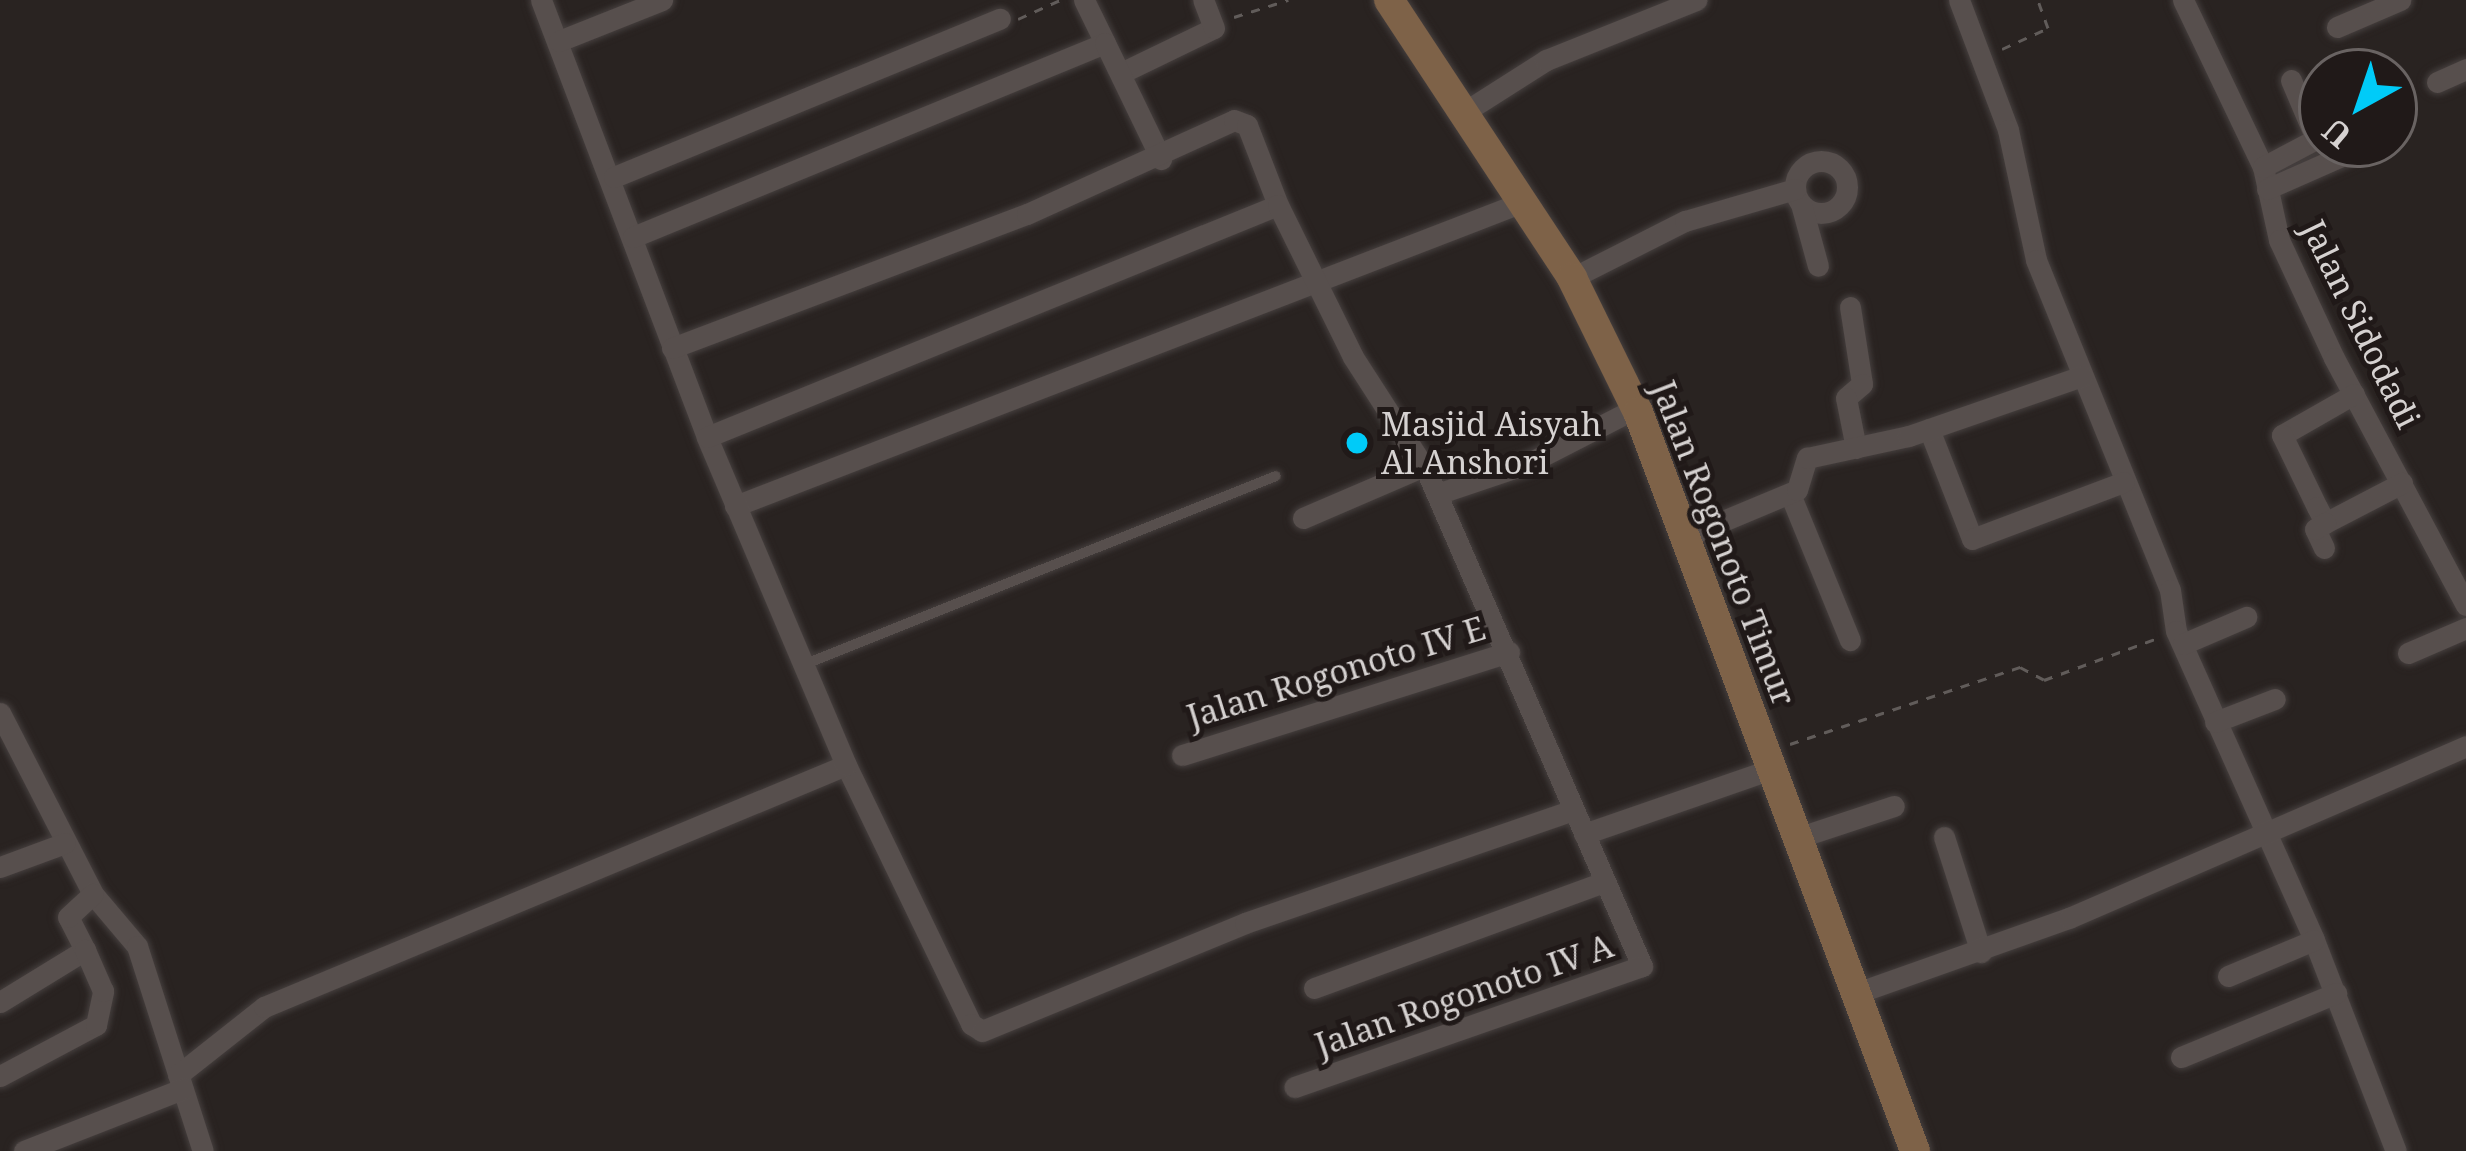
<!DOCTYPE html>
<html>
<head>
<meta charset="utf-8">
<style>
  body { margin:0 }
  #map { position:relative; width:2466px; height:1151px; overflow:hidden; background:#292321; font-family:"Noto Serif",serif }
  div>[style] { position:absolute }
  .path>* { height:3px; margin-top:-1.5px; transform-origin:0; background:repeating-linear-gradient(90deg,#615c5a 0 9px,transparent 0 18px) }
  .roads { filter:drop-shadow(0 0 3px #453f3e) drop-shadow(0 0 3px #453f3e) }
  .lane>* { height:10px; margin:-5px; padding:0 5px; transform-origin:5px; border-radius:5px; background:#574f4d }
  .street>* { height:21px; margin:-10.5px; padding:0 10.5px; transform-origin:10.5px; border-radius:10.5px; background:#574f4d }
  .street>.ring { margin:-10.5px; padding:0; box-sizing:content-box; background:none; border:21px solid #574f4d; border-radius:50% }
  .secondary>* { height:30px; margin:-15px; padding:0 15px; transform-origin:15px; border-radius:15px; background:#7e6248 }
  .dots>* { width:33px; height:33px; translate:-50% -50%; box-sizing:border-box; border:6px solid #201918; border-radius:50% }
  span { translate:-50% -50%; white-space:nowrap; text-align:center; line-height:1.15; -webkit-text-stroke:10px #201918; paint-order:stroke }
  .street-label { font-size:33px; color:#d6d2d1 }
  .poi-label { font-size:33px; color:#d6d2d1 }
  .left { translate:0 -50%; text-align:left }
  .north { position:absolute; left:2298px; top:48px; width:120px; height:120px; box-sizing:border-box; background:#201918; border:3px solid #696362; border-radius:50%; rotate:220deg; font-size:33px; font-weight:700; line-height:48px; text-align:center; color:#d6d2d1 }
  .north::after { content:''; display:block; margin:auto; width:42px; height:54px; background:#00cbf8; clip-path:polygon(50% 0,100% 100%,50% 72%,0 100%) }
</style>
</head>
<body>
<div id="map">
  <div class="path">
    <i style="left:1234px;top:17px;width:57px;rotate:-17.5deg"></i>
    <i style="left:1018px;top:19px;width:46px;rotate:-24.3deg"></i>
    <i style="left:2002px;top:49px;width:51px;rotate:-24.5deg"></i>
    <i style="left:2048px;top:28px;width:30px;rotate:-110deg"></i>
    <i style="left:1790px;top:744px;width:243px;rotate:-18.5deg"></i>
    <i style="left:2020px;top:667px;width:27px;rotate:28deg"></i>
    <i style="left:2044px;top:680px;width:118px;rotate:-20.3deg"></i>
  </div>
  <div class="roads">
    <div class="lane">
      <i style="left:803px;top:665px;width:509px;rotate:-21.78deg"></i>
    </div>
    <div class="street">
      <i style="left:541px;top:0;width:467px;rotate:69.2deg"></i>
      <i style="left:1084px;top:0;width:48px;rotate:64deg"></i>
      <i style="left:1959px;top:0;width:139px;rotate:69.3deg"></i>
      <i style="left:2008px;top:130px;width:133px;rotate:77.8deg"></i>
      <i style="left:2036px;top:260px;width:356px;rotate:67.9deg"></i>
      <i style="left:2170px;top:590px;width:41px;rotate:81.7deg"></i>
      <i style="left:2176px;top:631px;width:338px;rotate:65.9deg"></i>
      <i style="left:2314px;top:940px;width:226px;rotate:68.8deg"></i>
      <i style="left:2183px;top:0;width:185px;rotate:64.4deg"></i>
      <i style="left:2263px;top:167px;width:75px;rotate:77.6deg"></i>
      <i style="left:2279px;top:240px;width:130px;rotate:65deg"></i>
      <i style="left:2334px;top:358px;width:280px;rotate:61.9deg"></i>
      <i style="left:2337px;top:27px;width:69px;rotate:-23.2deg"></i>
      <i style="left:559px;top:41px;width:111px;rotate:-21.7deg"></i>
      <i style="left:1121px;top:73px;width:103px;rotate:-25.8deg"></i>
      <i style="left:1214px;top:28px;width:30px;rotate:-111deg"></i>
      <i style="left:2437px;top:82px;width:32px;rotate:-24deg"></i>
      <i style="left:1466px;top:111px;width:95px;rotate:-32.5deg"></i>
      <i style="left:1546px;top:60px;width:162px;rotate:-21.8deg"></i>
      <i class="ring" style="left:1795px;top:161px;width:31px;height:31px"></i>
      <i style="left:2263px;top:167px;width:60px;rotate:-27.8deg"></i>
      <i style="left:2316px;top:139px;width:64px;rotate:-113deg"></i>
      <i style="left:614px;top:177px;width:417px;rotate:-22.3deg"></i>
      <i style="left:2267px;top:189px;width:111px;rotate:-23.8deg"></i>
      <i style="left:1801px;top:204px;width:64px;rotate:74.7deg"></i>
      <i style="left:633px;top:237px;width:510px;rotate:-22.34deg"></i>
      <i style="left:1105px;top:43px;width:129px;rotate:64.2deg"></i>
      <i style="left:1572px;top:278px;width:127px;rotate:-26.8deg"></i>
      <i style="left:1685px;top:221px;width:115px;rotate:-16.2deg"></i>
      <i style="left:1850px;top:307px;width:78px;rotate:81.1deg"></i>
      <i style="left:1862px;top:384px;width:21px;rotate:139deg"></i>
      <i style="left:1846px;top:398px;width:51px;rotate:78.7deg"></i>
      <i style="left:672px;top:348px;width:379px;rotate:-20.7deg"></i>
      <i style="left:1027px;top:214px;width:227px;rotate:-24.4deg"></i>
      <i style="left:1234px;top:120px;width:14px;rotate:21deg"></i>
      <i style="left:1247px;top:125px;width:86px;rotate:68.8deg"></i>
      <i style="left:2354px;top:394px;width:83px;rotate:150.3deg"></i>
      <i style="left:2282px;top:435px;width:80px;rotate:64.1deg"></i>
      <i style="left:2317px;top:507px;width:18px;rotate:63deg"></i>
      <i style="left:2325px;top:523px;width:87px;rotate:-27.5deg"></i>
      <i style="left:1929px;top:429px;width:118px;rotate:68.6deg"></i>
      <i style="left:1972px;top:539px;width:162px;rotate:-20.6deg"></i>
      <i style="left:1437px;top:494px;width:97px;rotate:-18.6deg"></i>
      <i style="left:1529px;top:463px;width:120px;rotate:-27.2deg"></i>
      <i style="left:1790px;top:494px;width:158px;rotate:67.7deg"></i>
      <i style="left:735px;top:506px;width:847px;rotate:-21.11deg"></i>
      <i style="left:1303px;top:518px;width:132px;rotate:-23.3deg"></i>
      <i style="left:1687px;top:536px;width:119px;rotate:-22.7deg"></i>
      <i style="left:1797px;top:490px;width:34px;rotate:-73deg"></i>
      <i style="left:1807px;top:458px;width:104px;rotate:-12.2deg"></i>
      <i style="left:1909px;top:436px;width:183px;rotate:-19.1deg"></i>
      <i style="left:2324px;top:548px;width:21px;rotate:-115deg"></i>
      <i style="left:2315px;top:529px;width:12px;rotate:-31deg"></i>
      <i style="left:2183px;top:644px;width:69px;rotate:-23.2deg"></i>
      <i style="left:2408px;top:653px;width:63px;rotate:-23.3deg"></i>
      <i style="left:0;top:713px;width:203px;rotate:62.8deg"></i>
      <i style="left:93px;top:894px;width:68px;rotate:49.8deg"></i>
      <i style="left:137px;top:946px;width:215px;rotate:72.2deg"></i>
      <i style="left:2215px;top:722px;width:64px;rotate:-21deg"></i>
      <i style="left:1182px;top:755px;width:343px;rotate:-17.5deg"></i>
      <i style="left:846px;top:765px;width:288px;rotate:64.2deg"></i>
      <i style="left:971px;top:1024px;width:13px;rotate:32deg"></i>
      <i style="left:982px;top:1031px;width:284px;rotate:-22.3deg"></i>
      <i style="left:1245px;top:923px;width:347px;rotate:-19deg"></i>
      <i style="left:1584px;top:834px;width:199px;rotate:-19.1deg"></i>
      <i style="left:1944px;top:837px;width:121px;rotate:72.2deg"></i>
      <i style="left:1797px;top:838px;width:102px;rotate:-18.3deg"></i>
      <i style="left:0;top:867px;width:69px;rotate:-20.3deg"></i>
      <i style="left:2228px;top:976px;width:93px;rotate:-22.7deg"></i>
      <i style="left:1314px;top:988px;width:309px;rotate:-20.1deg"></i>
      <i style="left:1854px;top:994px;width:228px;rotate:-19.5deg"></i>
      <i style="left:2069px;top:918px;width:433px;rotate:-23.4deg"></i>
      <i style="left:0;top:1002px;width:100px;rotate:-31.5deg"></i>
      <i style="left:85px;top:950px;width:37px;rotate:-117deg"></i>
      <i style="left:68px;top:917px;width:34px;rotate:-43deg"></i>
      <i style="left:2181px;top:1057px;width:168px;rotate:-22.4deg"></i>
      <i style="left:178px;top:1075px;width:110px;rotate:-38.3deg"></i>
      <i style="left:264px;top:1007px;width:630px;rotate:-22.58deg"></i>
      <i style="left:846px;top:765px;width:356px;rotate:-113deg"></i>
      <i style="left:707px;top:437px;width:616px;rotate:-22.11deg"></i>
      <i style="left:1278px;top:205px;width:169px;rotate:63.7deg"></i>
      <i style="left:1353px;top:357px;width:137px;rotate:57.2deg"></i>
      <i style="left:1427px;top:472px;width:539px;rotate:66.48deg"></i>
      <i style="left:1642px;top:966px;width:368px;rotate:160.8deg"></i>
      <i style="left:0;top:1076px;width:109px;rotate:-28deg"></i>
      <i style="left:96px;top:1025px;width:35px;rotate:-78deg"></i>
      <i style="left:103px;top:991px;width:45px;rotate:-113.7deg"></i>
      <i style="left:24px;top:1151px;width:170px;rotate:-21.4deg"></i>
    </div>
    <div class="secondary">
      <i style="left:1389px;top:0;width:333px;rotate:56.6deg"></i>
      <i style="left:1572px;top:278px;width:149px;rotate:63.8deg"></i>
      <i style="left:1638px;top:412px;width:789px;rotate:69.45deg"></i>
    </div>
  </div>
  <div class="dots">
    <i style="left:1357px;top:443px;background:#00cbf8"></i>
  </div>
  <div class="street-label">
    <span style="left:2361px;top:324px;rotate:64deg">Jalan Sidodadi</span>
    <span style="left:1724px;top:543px;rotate:69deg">Jalan Rogonoto Timur</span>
    <span style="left:1336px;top:672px;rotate:-17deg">Jalan Rogonoto IV E</span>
    <span style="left:1464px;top:995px;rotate:-19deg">Jalan Rogonoto IV A</span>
  </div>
  <div class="poi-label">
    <span class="left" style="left:1381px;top:443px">Masjid Aisyah<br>Al Anshori</span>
  </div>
  <div class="north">U</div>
</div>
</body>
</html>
